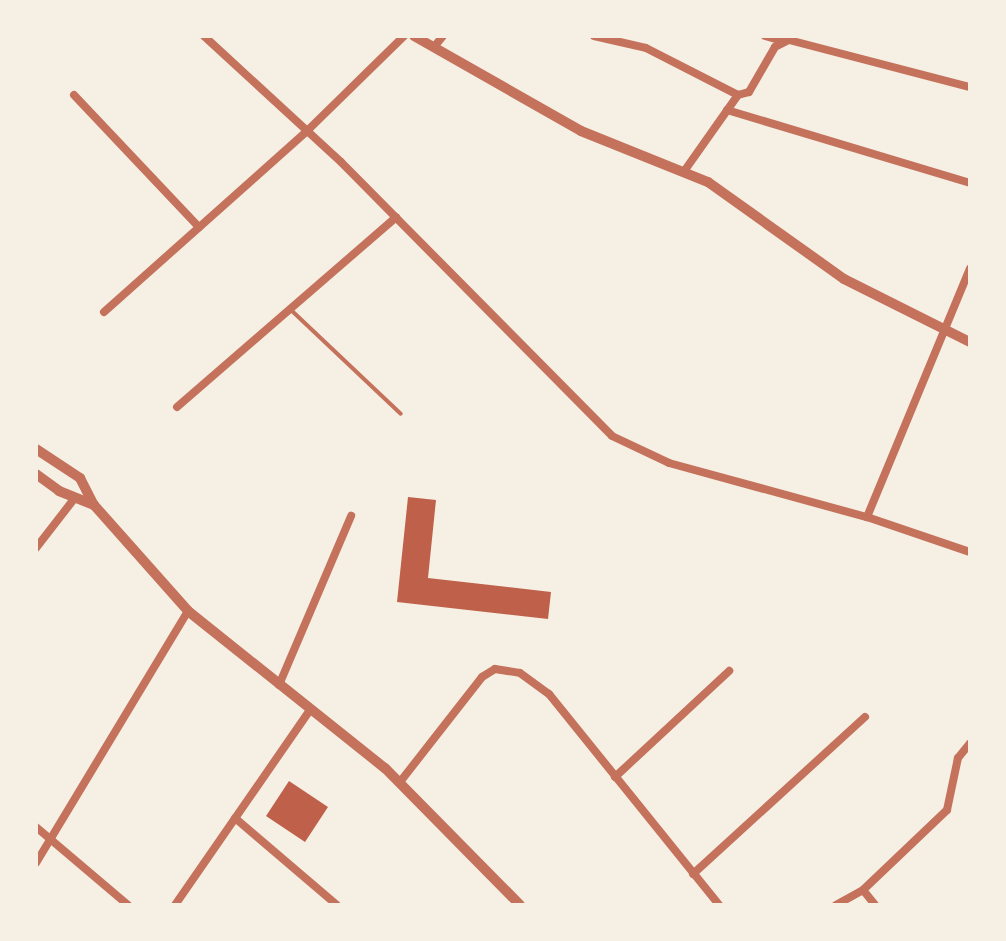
<!DOCTYPE html>
<html>
<head>
<meta charset="utf-8">
<style>
  body { margin:0 }
  #map { position:relative; width:1006px; height:941px; overflow:hidden; background:#f6efe4; font-family:"Open Sans",sans-serif }
  div>[style] { position:absolute }
  .building>* { inset:0; background:#bf614a }
  .service>* { height:4px; margin:-2px; padding:0 2px; transform-origin:2px; border-radius:2px; background:#c5725c }
  .minor>* { height:8px; margin:-4px; padding:0 4px; transform-origin:4px; border-radius:4px; background:#c5725c }
  .tertiary>* { height:10px; margin:-5px; padding:0 5px; transform-origin:5px; border-radius:5px; background:#c5725c }
  span { translate:-50% -50%; white-space:nowrap; text-align:center; line-height:1.15; -webkit-text-stroke:6px #f6efe4; paint-order:stroke }
  .frame { position:absolute; inset:0; border:38px solid #f6efe4; pointer-events:none }
</style>
</head>
<body>
<div id="map">
  <div class="building">
    <i style="clip-path:polygon(408px 497px,436px 500px,428px 578px,551px 592px,548px 619px,397px 602px)"></i>
    <i style="clip-path:polygon(289px 781px,328px 807px,305px 842px,266px 816px)"></i>
  </div>
  <div class="service">
    <i style="left:291px;top:310px;width:151px;rotate:43.4deg"></i>
  </div>
  <div class="minor">
    <i style="left:204px;top:36px;width:186px;rotate:42.6deg"></i>
    <i style="left:341px;top:162px;width:385px;rotate:45.3deg"></i>
    <i style="left:612px;top:436px;width:63px;rotate:25.3deg"></i>
    <i style="left:669px;top:463px;width:205px;rotate:15.3deg"></i>
    <i style="left:867px;top:517px;width:109px;rotate:18.8deg"></i>
    <i style="left:594px;top:36px;width:53px;rotate:13deg"></i>
    <i style="left:646px;top:48px;width:103px;rotate:27.1deg"></i>
    <i style="left:738px;top:95px;width:11px;rotate:-15deg"></i>
    <i style="left:749px;top:92px;width:52px;rotate:-60deg"></i>
    <i style="left:775px;top:47px;width:16px;rotate:-27deg"></i>
    <i style="left:789px;top:40px;width:187px;rotate:14.6deg"></i>
    <i style="left:765px;top:36px;width:18px;rotate:16deg"></i>
    <i style="left:434px;top:47px;width:14px;rotate:-51deg"></i>
    <i style="left:74px;top:95px;width:182px;rotate:46.6deg"></i>
    <i style="left:727px;top:110px;width:254px;rotate:16.7deg"></i>
    <i style="left:685px;top:170px;width:92px;rotate:-54.8deg"></i>
    <i style="left:104px;top:312px;width:272px;rotate:-41.7deg"></i>
    <i style="left:307px;top:131px;width:136px;rotate:-44.4deg"></i>
    <i style="left:177px;top:407px;width:290px;rotate:-40.9deg"></i>
    <i style="left:867px;top:517px;width:269px;rotate:-67.5deg"></i>
    <i style="left:36px;top:548px;width:62px;rotate:-52.2deg"></i>
    <i style="left:279px;top:685px;width:184px;rotate:-66.9deg"></i>
    <i style="left:615px;top:777px;width:156px;rotate:-42.9deg"></i>
    <i style="left:400px;top:782px;width:133px;rotate:-52deg"></i>
    <i style="left:482px;top:677px;width:15px;rotate:-32deg"></i>
    <i style="left:495px;top:669px;width:25px;rotate:9deg"></i>
    <i style="left:520px;top:673px;width:36px;rotate:36deg"></i>
    <i style="left:549px;top:694px;width:271px;rotate:51.1deg"></i>
    <i style="left:235px;top:818px;width:134px;rotate:40.5deg"></i>
    <i style="left:36px;top:827px;width:121px;rotate:40.3deg"></i>
    <i style="left:36px;top:863px;width:294px;rotate:-58.9deg"></i>
    <i style="left:693px;top:874px;width:233px;rotate:-42.4deg"></i>
    <i style="left:863px;top:890px;width:19px;rotate:51deg"></i>
    <i style="left:175px;top:905px;width:237px;rotate:-55.3deg"></i>
    <i style="left:836px;top:905px;width:31px;rotate:-29deg"></i>
    <i style="left:863px;top:890px;width:116px;rotate:-43.6deg"></i>
    <i style="left:947px;top:810px;width:53px;rotate:-78.1deg"></i>
    <i style="left:958px;top:758px;width:19px;rotate:-51deg"></i>
  </div>
  <div class="tertiary">
    <i style="left:414px;top:36px;width:192px;rotate:29.6deg"></i>
    <i style="left:581px;top:131px;width:137px;rotate:21.9deg"></i>
    <i style="left:708px;top:182px;width:167px;rotate:35.5deg"></i>
    <i style="left:844px;top:279px;width:141px;rotate:26.6deg"></i>
    <i style="left:36px;top:449px;width:53px;rotate:33.4deg"></i>
    <i style="left:80px;top:478px;width:30px;rotate:63deg"></i>
    <i style="left:94px;top:505px;width:142px;rotate:48.4deg"></i>
    <i style="left:188px;top:611px;width:252px;rotate:38.6deg"></i>
    <i style="left:385px;top:768px;width:192px;rotate:45.4deg"></i>
    <i style="left:36px;top:474px;width:29px;rotate:36deg"></i>
    <i style="left:59px;top:491px;width:38px;rotate:22deg"></i>
  </div>
  <div class="frame"></div>
</div>
</body>
</html>
